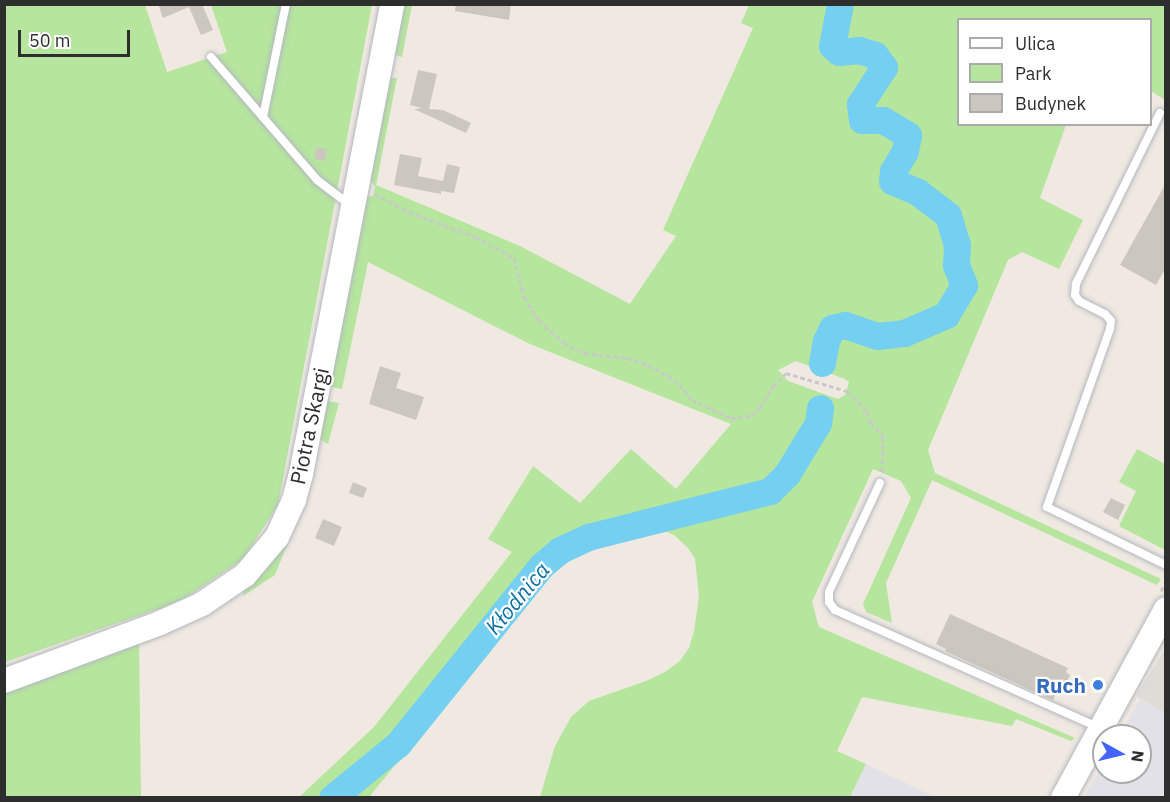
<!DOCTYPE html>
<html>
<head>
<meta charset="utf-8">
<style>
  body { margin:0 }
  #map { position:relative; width:1170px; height:802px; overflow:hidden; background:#efe9e1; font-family:"IBM Plex Sans",sans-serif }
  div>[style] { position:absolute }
  .industrial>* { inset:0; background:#e3e1e8 }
  .green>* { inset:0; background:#b6e59e }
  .plaza>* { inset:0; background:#dfdcd8 }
  .river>* { height:27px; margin:-13.5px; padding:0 13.5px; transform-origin:13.5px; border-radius:13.5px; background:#75cff0 }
  .building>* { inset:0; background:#cbc7bf }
  .path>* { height:3px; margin-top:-1.5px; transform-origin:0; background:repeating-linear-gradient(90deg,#c9c9c9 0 4.5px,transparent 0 7.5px) }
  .roads { filter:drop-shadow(0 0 2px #b4b7c1) drop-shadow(0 0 2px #b4b7c1) }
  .lane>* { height:8px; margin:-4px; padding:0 4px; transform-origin:4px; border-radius:4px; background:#fff }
  .secondary>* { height:24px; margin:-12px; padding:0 12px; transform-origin:12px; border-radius:12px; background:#fff }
  .dots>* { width:16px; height:16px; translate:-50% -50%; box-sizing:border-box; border:3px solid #fff; border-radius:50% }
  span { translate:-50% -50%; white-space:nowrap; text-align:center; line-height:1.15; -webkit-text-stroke:4.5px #fff; paint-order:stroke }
  .street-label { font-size:21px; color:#2e2e2e }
  .shop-label { font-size:21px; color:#366cbe; font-weight:700 }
  .right { translate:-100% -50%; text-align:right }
  .water-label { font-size:22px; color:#0d6fa3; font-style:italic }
  .frame { position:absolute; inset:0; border:6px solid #2e2e2e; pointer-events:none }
  .legend { position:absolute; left:957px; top:18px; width:195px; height:108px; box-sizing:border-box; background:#fff; border:2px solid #ababab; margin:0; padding:8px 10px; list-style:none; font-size:18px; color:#2e2e2e }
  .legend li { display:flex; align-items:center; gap:12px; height:30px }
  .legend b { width:30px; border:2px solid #ababab }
  .north { position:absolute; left:1092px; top:724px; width:60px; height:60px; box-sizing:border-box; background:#fff; border:2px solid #ababab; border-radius:50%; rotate:98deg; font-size:16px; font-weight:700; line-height:24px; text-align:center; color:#2e2e2e }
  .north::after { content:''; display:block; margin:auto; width:21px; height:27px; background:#4264fb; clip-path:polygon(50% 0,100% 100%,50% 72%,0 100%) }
  .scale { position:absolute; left:18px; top:30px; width:112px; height:27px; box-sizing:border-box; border:3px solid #2e2e2e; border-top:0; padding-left:8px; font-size:18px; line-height:21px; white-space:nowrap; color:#2e2e2e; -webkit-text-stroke:4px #fff; paint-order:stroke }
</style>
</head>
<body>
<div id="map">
  <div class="industrial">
    <i style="clip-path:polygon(1140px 699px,1165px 713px,1165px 797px,1084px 798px,1104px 762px,1104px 772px,1140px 772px,1140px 736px,1119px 736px)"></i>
    <i style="clip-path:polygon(866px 764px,935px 797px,850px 798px)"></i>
  </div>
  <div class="green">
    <i style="clip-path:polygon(4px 5px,145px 5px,167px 72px,227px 52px,211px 5px,372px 5px,278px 505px,243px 559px,181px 601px,5px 662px)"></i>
    <i style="clip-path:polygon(400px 5px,412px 5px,402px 57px,392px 54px)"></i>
    <i style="clip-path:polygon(evenodd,749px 5px,1165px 5px,1165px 100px,1151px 91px,1150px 20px,958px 20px,958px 124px,1066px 125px,1040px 198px,1083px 220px,1059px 269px,1022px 252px,1008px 260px,928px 450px,935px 473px,1161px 579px,1157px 585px,932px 480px,886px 583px,892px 623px,866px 612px,863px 604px,911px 498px,901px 481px,873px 469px,812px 602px,819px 627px,1075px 738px,1071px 741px,1016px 719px,1012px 726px,862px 697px,837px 751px,866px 764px,850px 797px,540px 797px,555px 746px,571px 717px,589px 701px,646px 681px,665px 672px,680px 661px,689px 648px,694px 631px,699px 597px,695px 558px,687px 547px,674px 535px,665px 531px,647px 532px,604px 541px,579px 554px,552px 574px,369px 797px,298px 798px,374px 727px,512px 552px,488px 539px,533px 466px,580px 503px,631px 449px,676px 489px,731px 424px,530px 344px,368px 262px,342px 389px,331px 387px,328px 384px,366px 197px,373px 196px,375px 186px,367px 177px,386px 78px,397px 78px,376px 185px,520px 246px,630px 304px,676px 236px,663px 230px,753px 28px,741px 23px,749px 5px,796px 361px,845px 379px,849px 382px,845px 395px,838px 399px,788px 381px,778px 370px,796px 361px)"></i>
    <i style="clip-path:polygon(325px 401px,339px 403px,328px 444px,317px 438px)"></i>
    <i style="clip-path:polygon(1137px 449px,1165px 464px,1165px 550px,1119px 526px,1136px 491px,1119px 482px)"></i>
    <i style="clip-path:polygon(285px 539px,289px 540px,275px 575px,243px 596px,244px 587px)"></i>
    <i style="clip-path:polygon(139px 641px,141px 797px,5px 798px,5px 689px)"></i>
  </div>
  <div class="plaza">
    <i style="clip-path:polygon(1165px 649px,1165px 713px,1136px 696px)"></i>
  </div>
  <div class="river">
    <i style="left:822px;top:363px;width:22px;rotate:-80deg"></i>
    <i style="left:826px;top:341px;width:14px;rotate:-65deg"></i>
    <i style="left:832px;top:328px;width:13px;rotate:-13deg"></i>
    <i style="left:845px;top:325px;width:34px;rotate:19deg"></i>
    <i style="left:877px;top:336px;width:27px;rotate:-6deg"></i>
    <i style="left:904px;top:333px;width:46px;rotate:-23.2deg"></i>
    <i style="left:946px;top:315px;width:35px;rotate:-59deg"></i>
    <i style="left:964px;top:285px;width:22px;rotate:-112deg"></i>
    <i style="left:956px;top:265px;width:20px;rotate:-87deg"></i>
    <i style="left:957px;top:245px;width:31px;rotate:-107deg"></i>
    <i style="left:948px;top:215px;width:38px;rotate:-143deg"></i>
    <i style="left:918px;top:192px;width:28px;rotate:-157deg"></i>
    <i style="left:892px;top:181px;width:10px;rotate:-84deg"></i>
    <i style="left:893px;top:171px;width:23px;rotate:-59deg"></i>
    <i style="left:905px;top:151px;width:16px;rotate:-79deg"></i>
    <i style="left:908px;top:135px;width:29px;rotate:-149deg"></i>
    <i style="left:883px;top:120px;width:21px;rotate:180deg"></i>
    <i style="left:862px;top:120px;width:16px;rotate:-97deg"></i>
    <i style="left:860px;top:104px;width:44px;rotate:-57deg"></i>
    <i style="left:884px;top:67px;width:15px;rotate:-127deg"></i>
    <i style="left:875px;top:55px;width:17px;rotate:-163deg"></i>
    <i style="left:859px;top:50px;width:20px;rotate:174deg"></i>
    <i style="left:839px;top:52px;width:9px;rotate:-139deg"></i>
    <i style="left:832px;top:46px;width:43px;rotate:-79.2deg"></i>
    <i style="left:332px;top:798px;width:85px;rotate:-39.3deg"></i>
    <i style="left:398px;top:744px;width:228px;rotate:-51.2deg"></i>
    <i style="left:541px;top:566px;width:25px;rotate:-40deg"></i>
    <i style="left:560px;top:550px;width:31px;rotate:-25deg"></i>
    <i style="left:588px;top:537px;width:188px;rotate:-14.2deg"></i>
    <i style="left:770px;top:491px;width:24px;rotate:-45deg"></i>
    <i style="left:787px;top:474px;width:60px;rotate:-58.7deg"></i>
    <i style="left:818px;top:423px;width:15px;rotate:-82deg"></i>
  </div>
  <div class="building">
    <i style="clip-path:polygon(158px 4px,202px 4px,213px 30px,201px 35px,189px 7px,163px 18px)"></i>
    <i style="clip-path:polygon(456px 4px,511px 4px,509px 20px,455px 11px)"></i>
    <i style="clip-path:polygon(418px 70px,437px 74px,429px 109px,443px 110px,471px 123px,466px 133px,414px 109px,422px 108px,410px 105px)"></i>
    <i style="clip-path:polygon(316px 147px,327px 149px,325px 161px,314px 159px)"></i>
    <i style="clip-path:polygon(400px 154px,422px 158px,418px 176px,443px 181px,447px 164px,460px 167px,454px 193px,441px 191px,441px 194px,394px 185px)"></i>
    <i style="clip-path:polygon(1166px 183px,1166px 267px,1156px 285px,1120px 265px)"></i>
    <i style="clip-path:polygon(380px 366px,401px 373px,396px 388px,424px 397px,416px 420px,369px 404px)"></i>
    <i style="clip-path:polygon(353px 482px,367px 488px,363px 498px,349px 493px)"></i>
    <i style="clip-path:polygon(1111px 498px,1125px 505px,1118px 520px,1103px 512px)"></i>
    <i style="clip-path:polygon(323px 519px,342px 527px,334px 546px,315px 538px)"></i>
    <i style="clip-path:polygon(950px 614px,1068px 668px,1066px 672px,1070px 675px,1063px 691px,1058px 689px,1053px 700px,945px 651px,946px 649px,936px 644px)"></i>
  </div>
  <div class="path">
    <i style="left:375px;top:194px;width:38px;rotate:28deg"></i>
    <i style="left:409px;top:212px;width:71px;rotate:20.7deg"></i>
    <i style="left:475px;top:237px;width:44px;rotate:28.3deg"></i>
    <i style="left:514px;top:258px;width:40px;rotate:75.6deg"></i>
    <i style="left:524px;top:297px;width:28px;rotate:58deg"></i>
    <i style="left:539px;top:321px;width:33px;rotate:41deg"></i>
    <i style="left:564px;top:343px;width:22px;rotate:27deg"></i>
    <i style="left:584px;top:353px;width:43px;rotate:6.6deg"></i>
    <i style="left:627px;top:358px;width:22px;rotate:18deg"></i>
    <i style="left:648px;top:365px;width:30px;rotate:28deg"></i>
    <i style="left:674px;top:379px;width:28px;rotate:49deg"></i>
    <i style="left:692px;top:400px;width:43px;rotate:24.8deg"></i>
    <i style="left:731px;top:418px;width:20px;rotate:-6deg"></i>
    <i style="left:751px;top:416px;width:12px;rotate:-42deg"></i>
    <i style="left:760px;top:408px;width:26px;rotate:-59deg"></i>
    <i style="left:773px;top:386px;width:18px;rotate:-45deg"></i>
    <i style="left:786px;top:373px;width:64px;rotate:16.4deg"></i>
    <i style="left:847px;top:391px;width:28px;rotate:45deg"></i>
    <i style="left:867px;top:411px;width:12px;rotate:70deg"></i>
    <i style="left:871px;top:422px;width:19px;rotate:51deg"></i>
    <i style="left:883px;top:437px;width:37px;rotate:92deg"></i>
    <i style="left:1161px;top:591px;width:10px;rotate:-61deg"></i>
  </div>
  <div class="roads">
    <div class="lane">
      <i style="left:211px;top:57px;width:162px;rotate:49.2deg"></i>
      <i style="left:317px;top:180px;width:41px;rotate:37.1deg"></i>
      <i style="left:1160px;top:113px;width:191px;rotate:116.2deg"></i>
      <i style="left:1076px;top:284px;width:11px;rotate:95deg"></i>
      <i style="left:1075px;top:295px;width:7px;rotate:56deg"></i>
      <i style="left:1079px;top:301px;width:29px;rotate:27deg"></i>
      <i style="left:1105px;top:314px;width:9px;rotate:49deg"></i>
      <i style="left:1111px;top:321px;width:8px;rotate:97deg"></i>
      <i style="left:1110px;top:329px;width:189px;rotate:109.5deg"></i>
      <i style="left:1047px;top:507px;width:132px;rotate:26deg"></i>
      <i style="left:263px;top:117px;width:115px;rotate:-78.5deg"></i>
      <i style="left:880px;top:483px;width:120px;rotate:115.1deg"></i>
      <i style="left:829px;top:592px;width:10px;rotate:90deg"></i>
      <i style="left:829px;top:602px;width:10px;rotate:53deg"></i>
      <i style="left:835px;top:610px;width:290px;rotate:24deg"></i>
    </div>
    <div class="secondary">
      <i style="left:4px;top:681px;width:166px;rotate:-20.4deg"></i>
      <i style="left:160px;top:623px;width:46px;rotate:-24.3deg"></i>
      <i style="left:202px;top:604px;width:52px;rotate:-34deg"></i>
      <i style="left:245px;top:575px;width:50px;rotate:-49.9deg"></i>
      <i style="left:277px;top:537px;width:41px;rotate:-65.3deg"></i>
      <i style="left:294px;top:500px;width:27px;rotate:-75deg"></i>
      <i style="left:301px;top:474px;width:479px;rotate:-79deg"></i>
      <i style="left:1063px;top:798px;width:215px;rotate:-61.4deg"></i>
    </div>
  </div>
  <div class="dots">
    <i style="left:1098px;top:685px;background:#3f7fe0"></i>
  </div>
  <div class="street-label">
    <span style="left:309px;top:426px;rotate:-78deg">Piotra Skargi</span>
  </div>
  <div class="shop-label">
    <span class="right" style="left:1086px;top:685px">Ruch</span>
  </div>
  <div class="water-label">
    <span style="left:517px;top:598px;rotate:-50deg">Kłodnica</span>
  </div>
  <div class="frame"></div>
  <ul class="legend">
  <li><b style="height:8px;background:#fff"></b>Ulica</li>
  <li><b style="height:16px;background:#b6e59e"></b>Park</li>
  <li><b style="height:16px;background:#cbc7bf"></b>Budynek</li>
  </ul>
  <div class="north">N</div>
  <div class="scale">50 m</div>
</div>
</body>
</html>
